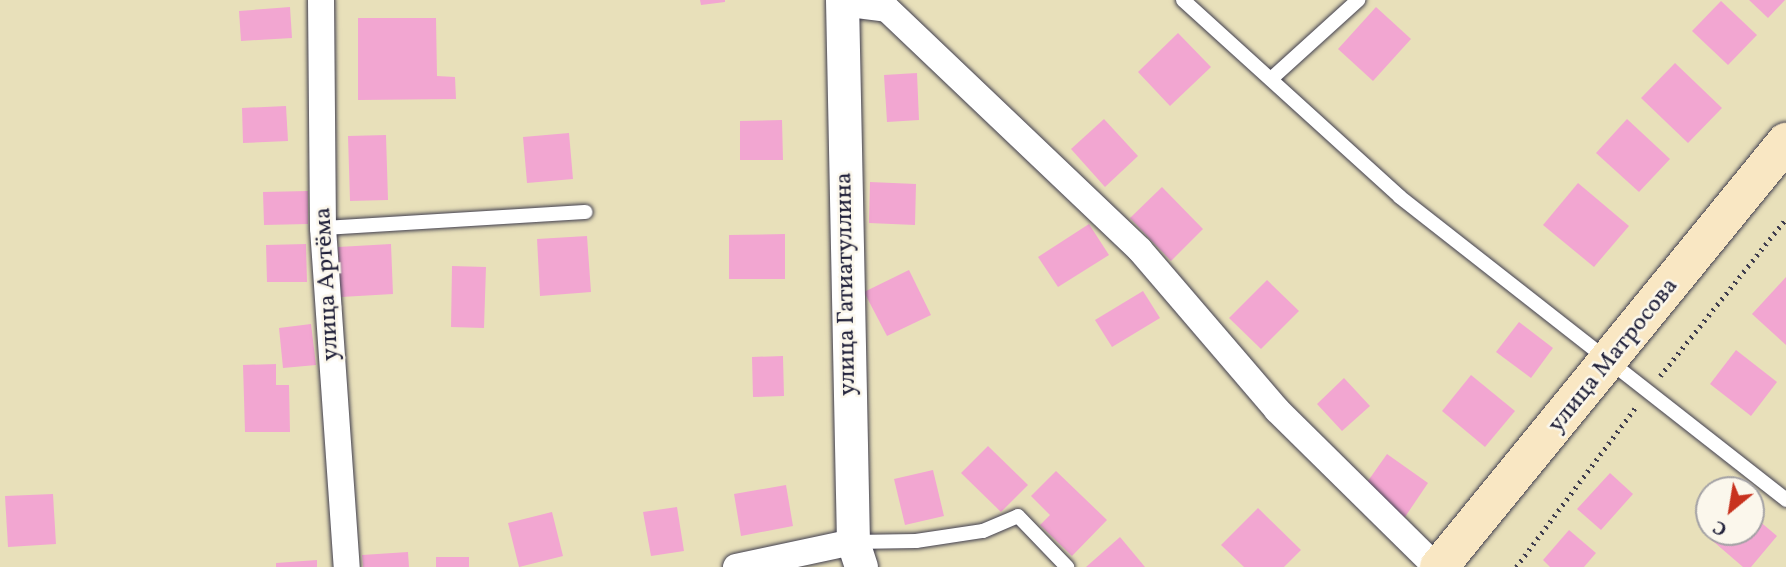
<!DOCTYPE html>
<html>
<head>
<meta charset="utf-8">
<style>
  body { margin:0 }
  #map { position:relative; width:1786px; height:567px; overflow:hidden; background:#e8e0ba; font-family:Vollkorn,serif }
  div>[style] { position:absolute }
  .building>* { inset:0; background:#f2a6d1 }
  .path>* { height:4.5px; margin-top:-2.25px; transform-origin:0; background:repeating-linear-gradient(90deg,#403e4e 0 2px,transparent 0 7px) }
  .roads { filter:drop-shadow(0 0 2px #403e4e) drop-shadow(0 0 2px #403e4e) }
  .service>* { height:14px; margin:-7px; padding:0 7px; transform-origin:7px; border-radius:7px; background:#fff }
  .minor>* { height:26px; margin:-13px; padding:0 13px; transform-origin:13px; border-radius:13px; background:#fff }
  .tertiary>* { height:33px; margin:-16.5px; padding:0 16.5px; transform-origin:16.5px; border-radius:16.5px; background:#fff }
  .secondary>* { height:38px; margin:-19px; padding:0 19px; transform-origin:19px; border-radius:19px; background:#f9e7c3 }
  span { translate:-50% -50%; white-space:nowrap; text-align:center; line-height:1.15; -webkit-text-stroke:5px #fbf7ec; paint-order:stroke }
  .street-label { font-size:24px; color:#22223b }
  .north { position:absolute; left:1695px; top:476px; width:70px; height:70px; box-sizing:border-box; background:#fbf7ec; border:2px solid #a4a2a5; border-radius:50%; rotate:210deg; font-size:19px; font-weight:700; line-height:28px; text-align:center; color:#22223b }
  .north::after { content:''; display:block; margin:auto; width:24px; height:32px; background:#c8321e; clip-path:polygon(50% 0,100% 100%,50% 72%,0 100%) }
</style>
</head>
<body>
<div id="map">
  <div class="building">
    <i style="clip-path:polygon(700px 0,725px 0,725px 2px,701px 5px)"></i>
    <i style="clip-path:polygon(1749px 0,1785px 0,1768px 18px)"></i>
    <i style="clip-path:polygon(1721px 1px,1757px 35px,1728px 65px,1692px 31px)"></i>
    <i style="clip-path:polygon(290px 7px,292px 38px,241px 41px,239px 11px)"></i>
    <i style="clip-path:polygon(1376px 7px,1411px 39px,1373px 81px,1338px 49px)"></i>
    <i style="clip-path:polygon(358px 18px,436px 18px,437px 76px,455px 77px,456px 99px,358px 100px)"></i>
    <i style="clip-path:polygon(1178px 33px,1211px 67px,1170px 106px,1138px 72px)"></i>
    <i style="clip-path:polygon(1675px 63px,1722px 108px,1688px 143px,1641px 98px)"></i>
    <i style="clip-path:polygon(917px 73px,919px 120px,887px 122px,884px 75px)"></i>
    <i style="clip-path:polygon(286px 106px,288px 141px,243px 143px,242px 108px)"></i>
    <i style="clip-path:polygon(1104px 119px,1138px 156px,1105px 187px,1071px 149px)"></i>
    <i style="clip-path:polygon(1627px 119px,1670px 159px,1639px 192px,1596px 153px)"></i>
    <i style="clip-path:polygon(782px 120px,783px 160px,740px 160px,740px 121px)"></i>
    <i style="clip-path:polygon(569px 133px,573px 179px,527px 183px,523px 137px)"></i>
    <i style="clip-path:polygon(386px 135px,388px 200px,350px 201px,348px 136px)"></i>
    <i style="clip-path:polygon(870px 182px,916px 184px,915px 225px,869px 223px)"></i>
    <i style="clip-path:polygon(1578px 183px,1629px 226px,1594px 267px,1543px 225px)"></i>
    <i style="clip-path:polygon(1162px 187px,1203px 229px,1171px 261px,1130px 218px)"></i>
    <i style="clip-path:polygon(308px 191px,308px 224px,264px 225px,263px 192px)"></i>
    <i style="clip-path:polygon(1089px 224px,1109px 255px,1058px 287px,1038px 257px)"></i>
    <i style="clip-path:polygon(785px 234px,785px 279px,729px 279px,729px 235px)"></i>
    <i style="clip-path:polygon(587px 236px,591px 292px,540px 296px,537px 239px)"></i>
    <i style="clip-path:polygon(306px 244px,307px 282px,267px 282px,266px 245px)"></i>
    <i style="clip-path:polygon(391px 244px,393px 294px,341px 297px,338px 247px)"></i>
    <i style="clip-path:polygon(452px 266px,486px 267px,484px 328px,451px 327px)"></i>
    <i style="clip-path:polygon(909px 270px,931px 315px,887px 336px,864px 292px)"></i>
    <i style="clip-path:polygon(1786px 277px,1786px 345px,1752px 314px)"></i>
    <i style="clip-path:polygon(1267px 280px,1299px 311px,1261px 349px,1229px 318px)"></i>
    <i style="clip-path:polygon(1143px 291px,1160px 318px,1112px 347px,1095px 320px)"></i>
    <i style="clip-path:polygon(1519px 322px,1553px 348px,1531px 378px,1496px 352px)"></i>
    <i style="clip-path:polygon(311px 324px,316px 365px,283px 368px,279px 328px)"></i>
    <i style="clip-path:polygon(1736px 350px,1777px 382px,1751px 416px,1710px 384px)"></i>
    <i style="clip-path:polygon(783px 356px,784px 396px,753px 397px,752px 357px)"></i>
    <i style="clip-path:polygon(276px 364px,276px 385px,289px 385px,290px 432px,245px 432px,243px 365px)"></i>
    <i style="clip-path:polygon(1471px 375px,1515px 411px,1485px 447px,1442px 411px)"></i>
    <i style="clip-path:polygon(1344px 378px,1370px 406px,1342px 431px,1317px 404px)"></i>
    <i style="clip-path:polygon(988px 446px,1028px 485px,1001px 512px,961px 473px)"></i>
    <i style="clip-path:polygon(1387px 454px,1428px 483px,1405px 517px,1363px 488px)"></i>
    <i style="clip-path:polygon(933px 470px,944px 516px,905px 525px,894px 479px)"></i>
    <i style="clip-path:polygon(1056px 471px,1107px 520px,1072px 556px,1040px 525px,1050px 515px,1031px 496px)"></i>
    <i style="clip-path:polygon(1610px 473px,1633px 494px,1601px 530px,1577px 509px)"></i>
    <i style="clip-path:polygon(786px 485px,793px 526px,741px 536px,734px 494px)"></i>
    <i style="clip-path:polygon(53px 494px,56px 544px,8px 547px,5px 496px)"></i>
    <i style="clip-path:polygon(677px 507px,684px 551px,651px 556px,643px 512px)"></i>
    <i style="clip-path:polygon(1258px 508px,1301px 550px,1284px 567px,1244px 567px,1221px 545px)"></i>
    <i style="clip-path:polygon(552px 512px,563px 556px,519px 567px,508px 523px)"></i>
    <i style="clip-path:polygon(1751px 514px,1777px 536px,1751px 567px,1743px 567px,1707px 536px,1751px 532px)"></i>
    <i style="clip-path:polygon(1569px 530px,1596px 553px,1584px 567px,1550px 567px,1543px 560px)"></i>
    <i style="clip-path:polygon(1120px 537px,1145px 567px,1086px 567px)"></i>
    <i style="clip-path:polygon(408px 552px,409px 567px,363px 567px,362px 555px)"></i>
    <i style="clip-path:polygon(436px 557px,469px 557px,469px 567px,436px 567px)"></i>
    <i style="clip-path:polygon(317px 560px,317px 567px,276px 567px,276px 563px)"></i>
  </div>
  <div class="path">
    <i style="left:1660px;top:376px;width:201px;rotate:-51.3deg"></i>
    <i style="left:1516px;top:567px;width:202px;rotate:-53.2deg"></i>
  </div>
  <div class="roads">
    <div class="service">
      <i style="left:1183px;top:0;width:293px;rotate:42.2deg"></i>
      <i style="left:1400px;top:197px;width:491px;rotate:38.1deg"></i>
      <i style="left:1271px;top:79px;width:118px;rotate:-42.2deg"></i>
      <i style="left:323px;top:228px;width:263px;rotate:-3.5deg"></i>
      <i style="left:853px;top:542px;width:63px;rotate:-0.9deg"></i>
      <i style="left:916px;top:541px;width:68px;rotate:-8.5deg"></i>
      <i style="left:983px;top:531px;width:38px;rotate:-23deg"></i>
      <i style="left:1018px;top:516px;width:71px;rotate:46.1deg"></i>
    </div>
    <div class="minor">
      <i style="left:321px;top:0;width:228px;rotate:89.5deg"></i>
      <i style="left:323px;top:228px;width:340px;rotate:86deg"></i>
      <i style="left:842px;top:3px;width:45px;rotate:7.6deg"></i>
      <i style="left:887px;top:9px;width:349px;rotate:43.6deg"></i>
      <i style="left:1140px;top:250px;width:211px;rotate:49.4deg"></i>
      <i style="left:1277px;top:410px;width:223px;rotate:44.6deg"></i>
      <i style="left:736px;top:567px;width:120px;rotate:-12.1deg"></i>
    </div>
    <div class="tertiary">
      <i style="left:842px;top:0;width:542px;rotate:88.84deg"></i>
      <i style="left:853px;top:542px;width:26px;rotate:72deg"></i>
    </div>
    <div class="secondary">
      <i style="left:1439px;top:567px;width:549px;rotate:-50.77deg"></i>
    </div>
  </div>
  <div class="street-label">
    <span style="left:328px;top:284px;rotate:-93deg">улица Артёма</span>
    <span style="left:847px;top:284px;rotate:-91deg">улица Гатиатуллина</span>
    <span style="left:1614px;top:356px;rotate:-51deg">улица Матросова</span>
  </div>
  <div class="north">С</div>
</div>
</body>
</html>
